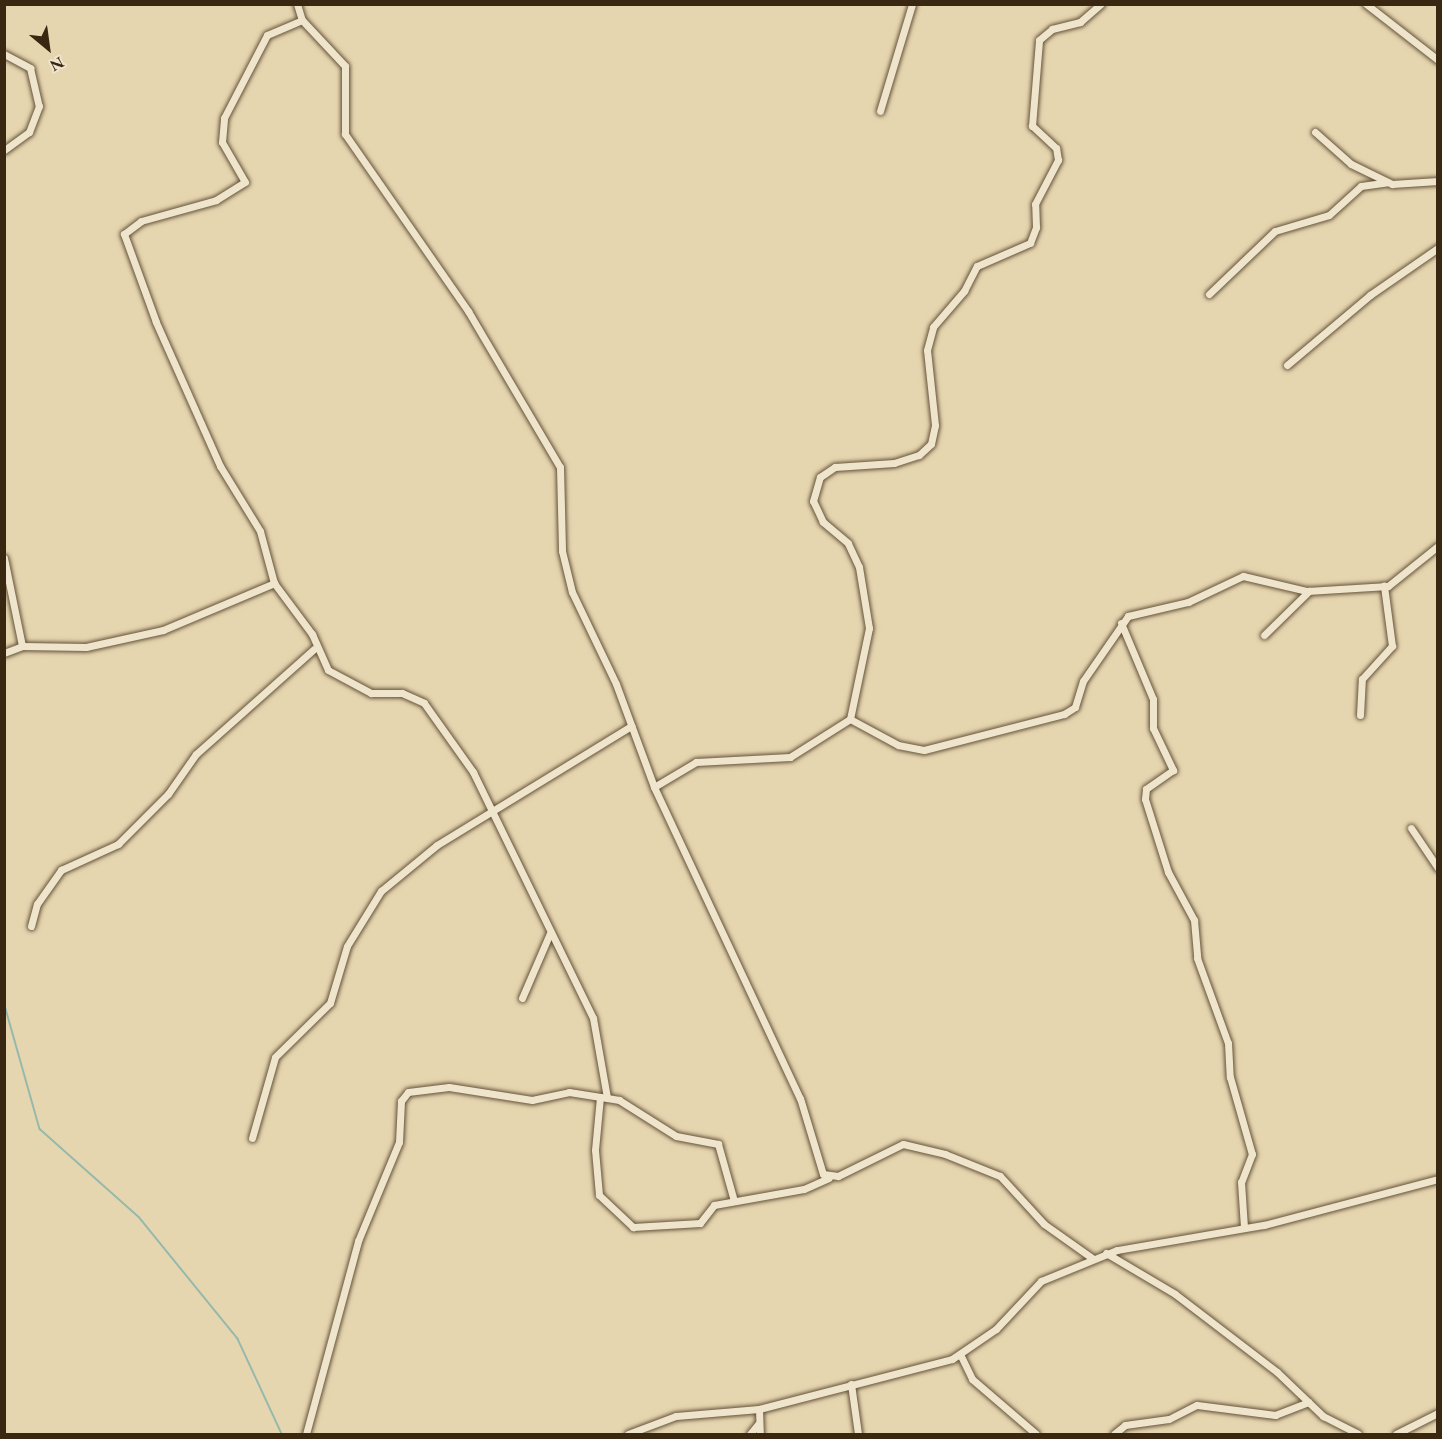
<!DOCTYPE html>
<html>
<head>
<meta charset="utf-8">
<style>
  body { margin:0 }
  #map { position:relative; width:1442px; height:1439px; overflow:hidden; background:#e6d6b0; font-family:"EB Garamond",serif }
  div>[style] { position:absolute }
  .stream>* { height:1.5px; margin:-0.75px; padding:0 0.75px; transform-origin:0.75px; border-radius:0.75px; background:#96b9ab }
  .roads { filter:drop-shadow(0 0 2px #655339) drop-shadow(0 0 2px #655339) }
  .minor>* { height:7px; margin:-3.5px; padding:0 3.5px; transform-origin:3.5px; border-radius:3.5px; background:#efe4cc }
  span { translate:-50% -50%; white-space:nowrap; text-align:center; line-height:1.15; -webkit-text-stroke:5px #efe4cc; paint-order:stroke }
  .frame { position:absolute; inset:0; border:6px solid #3a2711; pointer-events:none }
  .north { position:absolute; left:18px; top:18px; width:60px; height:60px; -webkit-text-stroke:4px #efe4cc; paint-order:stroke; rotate:151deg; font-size:16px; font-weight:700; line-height:24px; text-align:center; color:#3a2711 }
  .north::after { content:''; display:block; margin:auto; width:21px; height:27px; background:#3a2711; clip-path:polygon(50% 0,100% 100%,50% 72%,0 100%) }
</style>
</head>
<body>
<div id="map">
  <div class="stream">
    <i style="left:4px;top:1002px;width:132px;rotate:74.2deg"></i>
    <i style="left:40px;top:1129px;width:132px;rotate:41.6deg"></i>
    <i style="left:139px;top:1217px;width:157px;rotate:50.9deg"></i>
    <i style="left:238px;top:1339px;width:105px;rotate:65.1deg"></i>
  </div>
  <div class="roads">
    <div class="minor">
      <i style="left:297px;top:4px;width:17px;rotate:73deg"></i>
      <i style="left:302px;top:20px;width:63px;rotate:46.9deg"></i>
      <i style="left:345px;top:66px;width:68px;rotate:90deg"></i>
      <i style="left:345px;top:134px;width:216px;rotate:55.2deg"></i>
      <i style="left:468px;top:311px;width:181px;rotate:59.5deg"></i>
      <i style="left:560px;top:467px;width:84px;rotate:88.6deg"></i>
      <i style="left:562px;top:551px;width:42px;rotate:76.3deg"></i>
      <i style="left:572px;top:592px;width:102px;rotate:64.4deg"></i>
      <i style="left:616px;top:684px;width:110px;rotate:69.7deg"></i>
      <i style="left:654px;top:787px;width:344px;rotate:64.9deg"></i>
      <i style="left:800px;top:1098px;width:79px;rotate:73.2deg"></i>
      <i style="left:823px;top:1174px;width:15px;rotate:8deg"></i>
      <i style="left:838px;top:1176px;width:72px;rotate:-26.2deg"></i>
      <i style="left:903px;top:1144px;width:43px;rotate:13.4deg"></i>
      <i style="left:945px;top:1154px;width:59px;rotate:21.8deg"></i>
      <i style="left:1000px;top:1176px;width:65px;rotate:47.5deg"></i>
      <i style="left:1044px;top:1224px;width:59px;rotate:35.3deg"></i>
      <i style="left:1366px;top:4px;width:91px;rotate:37.9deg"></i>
      <i style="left:4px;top:54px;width:30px;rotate:28deg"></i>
      <i style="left:30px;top:68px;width:39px;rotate:77deg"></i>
      <i style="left:39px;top:106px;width:28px;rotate:111deg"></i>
      <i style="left:29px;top:132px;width:31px;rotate:144deg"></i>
      <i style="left:880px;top:111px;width:112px;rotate:-73.3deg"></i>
      <i style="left:1315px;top:132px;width:48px;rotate:41.6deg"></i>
      <i style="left:1351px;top:164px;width:46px;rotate:26deg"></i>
      <i style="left:1392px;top:184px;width:46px;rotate:-3.7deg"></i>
      <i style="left:1209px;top:294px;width:91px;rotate:-43.7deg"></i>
      <i style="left:1275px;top:231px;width:56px;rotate:-16.5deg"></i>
      <i style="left:1329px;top:215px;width:43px;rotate:-42.2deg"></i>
      <i style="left:1361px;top:186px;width:27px;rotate:-8deg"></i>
      <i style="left:1287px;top:365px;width:109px;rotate:-40.1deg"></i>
      <i style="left:1370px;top:295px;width:83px;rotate:-34.7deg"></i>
      <i style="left:4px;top:558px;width:90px;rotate:78.4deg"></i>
      <i style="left:274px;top:583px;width:54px;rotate:-105.1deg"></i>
      <i style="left:260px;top:531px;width:76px;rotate:-121.6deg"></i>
      <i style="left:220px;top:466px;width:158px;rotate:-114deg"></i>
      <i style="left:156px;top:322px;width:94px;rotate:-110deg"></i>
      <i style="left:124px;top:234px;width:21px;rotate:-37deg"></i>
      <i style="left:141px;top:221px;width:78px;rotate:-15.6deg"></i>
      <i style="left:216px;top:200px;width:34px;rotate:-32deg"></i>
      <i style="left:245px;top:182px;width:46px;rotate:-119.9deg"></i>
      <i style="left:222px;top:142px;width:24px;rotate:-85deg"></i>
      <i style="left:224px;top:118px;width:93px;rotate:-62.6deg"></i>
      <i style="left:267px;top:35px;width:38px;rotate:-23deg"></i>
      <i style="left:1121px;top:623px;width:82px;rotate:67.2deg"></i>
      <i style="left:1153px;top:699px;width:29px;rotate:90deg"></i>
      <i style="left:1153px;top:728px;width:47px;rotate:64.5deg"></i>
      <i style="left:1173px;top:770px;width:33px;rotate:145deg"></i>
      <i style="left:1146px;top:789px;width:10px;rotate:96deg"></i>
      <i style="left:1145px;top:799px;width:77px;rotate:72.5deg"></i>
      <i style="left:1168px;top:872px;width:55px;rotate:61.6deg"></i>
      <i style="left:1194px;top:920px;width:38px;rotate:85deg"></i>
      <i style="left:1197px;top:958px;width:90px;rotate:70deg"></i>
      <i style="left:1228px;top:1043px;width:34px;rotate:87deg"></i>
      <i style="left:1230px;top:1077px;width:80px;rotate:74.1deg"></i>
      <i style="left:1252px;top:1154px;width:30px;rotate:111deg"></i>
      <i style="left:1241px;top:1182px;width:45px;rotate:86.2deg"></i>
      <i style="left:1264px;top:635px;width:63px;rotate:-44.4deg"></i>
      <i style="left:4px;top:653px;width:19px;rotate:-21deg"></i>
      <i style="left:22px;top:646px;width:64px;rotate:0.9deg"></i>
      <i style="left:86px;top:647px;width:79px;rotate:-12.4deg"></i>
      <i style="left:163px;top:630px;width:121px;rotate:-22.9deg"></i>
      <i style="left:274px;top:583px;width:64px;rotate:53.3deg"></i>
      <i style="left:312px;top:634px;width:39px;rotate:66deg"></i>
      <i style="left:328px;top:670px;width:49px;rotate:28.1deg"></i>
      <i style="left:371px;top:693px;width:31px"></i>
      <i style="left:402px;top:693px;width:24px;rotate:24deg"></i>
      <i style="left:424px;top:703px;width:85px;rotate:54.6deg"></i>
      <i style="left:473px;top:772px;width:274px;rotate:64deg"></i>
      <i style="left:593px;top:1018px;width:80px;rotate:80deg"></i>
      <i style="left:1360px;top:715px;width:36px;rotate:-87deg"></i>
      <i style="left:1362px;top:679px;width:45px;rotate:-47.7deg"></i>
      <i style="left:1392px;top:646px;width:61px;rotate:-97.6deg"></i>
      <i style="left:850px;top:719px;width:93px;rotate:-78.2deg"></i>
      <i style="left:869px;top:628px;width:62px;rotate:-99.3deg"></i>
      <i style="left:859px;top:567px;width:26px;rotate:-115deg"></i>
      <i style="left:848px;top:543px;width:33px;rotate:-140deg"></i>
      <i style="left:823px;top:522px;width:23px;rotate:-115deg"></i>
      <i style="left:813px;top:501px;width:25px;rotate:-74deg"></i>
      <i style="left:820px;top:477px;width:18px;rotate:-34deg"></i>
      <i style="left:835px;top:467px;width:59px;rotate:-3.9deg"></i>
      <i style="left:894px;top:463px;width:26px;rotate:-18deg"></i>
      <i style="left:919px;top:455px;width:16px;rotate:-43deg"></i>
      <i style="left:931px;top:444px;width:19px;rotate:-78deg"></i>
      <i style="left:935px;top:425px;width:75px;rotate:-96.1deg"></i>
      <i style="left:927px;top:350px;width:24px;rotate:-75deg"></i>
      <i style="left:933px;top:327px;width:48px;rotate:-49.3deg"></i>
      <i style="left:964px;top:291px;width:28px;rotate:-63deg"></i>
      <i style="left:977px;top:266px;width:58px;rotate:-23.5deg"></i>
      <i style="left:1030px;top:243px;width:17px;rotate:-69deg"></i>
      <i style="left:1036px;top:227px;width:23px;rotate:-92deg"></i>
      <i style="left:1035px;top:204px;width:50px;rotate:-62.4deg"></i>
      <i style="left:1058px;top:160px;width:12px;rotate:-99deg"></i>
      <i style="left:1056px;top:148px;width:33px;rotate:-137deg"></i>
      <i style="left:1032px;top:126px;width:86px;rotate:-85.3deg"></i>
      <i style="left:1039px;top:40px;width:17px;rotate:-40deg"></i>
      <i style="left:1052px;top:29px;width:29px;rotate:-14deg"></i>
      <i style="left:1080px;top:22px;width:28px;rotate:-41deg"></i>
      <i style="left:654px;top:787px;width:49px;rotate:-30.8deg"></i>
      <i style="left:696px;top:762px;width:94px;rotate:-3deg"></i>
      <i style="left:790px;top:757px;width:71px;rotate:-32.3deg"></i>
      <i style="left:850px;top:719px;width:55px;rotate:28.4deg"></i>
      <i style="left:898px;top:745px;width:26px;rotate:11deg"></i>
      <i style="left:924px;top:750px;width:145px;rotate:-14.4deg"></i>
      <i style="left:1064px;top:714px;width:13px;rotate:-32deg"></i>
      <i style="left:1075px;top:707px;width:27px;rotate:-73deg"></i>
      <i style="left:1083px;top:681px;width:79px;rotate:-55.3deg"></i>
      <i style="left:1128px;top:616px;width:62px;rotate:-13.1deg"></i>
      <i style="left:1188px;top:602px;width:61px;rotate:-25.3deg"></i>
      <i style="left:1243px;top:576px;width:66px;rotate:13.2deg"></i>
      <i style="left:1307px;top:591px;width:81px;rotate:-3.5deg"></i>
      <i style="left:1388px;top:586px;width:64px;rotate:-38.7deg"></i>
      <i style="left:1411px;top:828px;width:48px;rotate:56deg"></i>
      <i style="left:31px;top:926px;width:23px;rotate:-75deg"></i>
      <i style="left:37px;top:904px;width:42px;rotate:-54.8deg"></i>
      <i style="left:61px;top:870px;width:63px;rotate:-24.5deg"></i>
      <i style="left:118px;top:844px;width:71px;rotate:-45deg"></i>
      <i style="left:168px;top:794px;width:49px;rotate:-55deg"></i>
      <i style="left:196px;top:754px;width:158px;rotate:-41.7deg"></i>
      <i style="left:522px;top:998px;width:71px;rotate:-66.7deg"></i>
      <i style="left:600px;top:1097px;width:53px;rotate:95.4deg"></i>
      <i style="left:595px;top:1150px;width:45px;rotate:84.9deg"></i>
      <i style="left:599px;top:1195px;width:47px;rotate:43.3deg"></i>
      <i style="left:633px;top:1227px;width:67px;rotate:-3.4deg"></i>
      <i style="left:700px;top:1223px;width:23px;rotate:-52deg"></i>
      <i style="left:714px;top:1205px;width:91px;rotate:-10.1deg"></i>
      <i style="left:804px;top:1189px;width:27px;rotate:-24deg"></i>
      <i style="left:252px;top:1138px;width:84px;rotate:-74.1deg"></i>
      <i style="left:275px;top:1057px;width:77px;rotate:-44.5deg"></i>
      <i style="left:330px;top:1003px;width:59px;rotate:-73.4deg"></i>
      <i style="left:347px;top:946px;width:65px;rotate:-58.3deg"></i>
      <i style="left:381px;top:891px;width:72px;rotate:-39.4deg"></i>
      <i style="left:437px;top:845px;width:228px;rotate:-31.5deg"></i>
      <i style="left:1106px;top:1253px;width:80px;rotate:30.7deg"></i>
      <i style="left:1175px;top:1294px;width:128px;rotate:37.4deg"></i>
      <i style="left:1277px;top:1372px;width:64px;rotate:43.7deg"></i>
      <i style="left:1323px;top:1416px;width:39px;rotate:27deg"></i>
      <i style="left:960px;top:1354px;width:28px;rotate:64deg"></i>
      <i style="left:972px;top:1379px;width:84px;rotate:40.7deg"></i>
      <i style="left:851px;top:1384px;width:50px;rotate:82deg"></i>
      <i style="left:759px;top:1409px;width:25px;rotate:88deg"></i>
      <i style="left:306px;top:1434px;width:200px;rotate:-74.9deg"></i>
      <i style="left:358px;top:1241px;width:107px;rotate:-67.5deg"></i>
      <i style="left:399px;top:1142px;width:41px;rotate:-87.2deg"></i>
      <i style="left:401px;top:1101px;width:11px;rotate:-52deg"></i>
      <i style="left:408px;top:1092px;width:41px;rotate:-7deg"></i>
      <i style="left:449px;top:1087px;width:84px;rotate:8.9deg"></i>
      <i style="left:532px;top:1100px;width:38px;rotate:-12deg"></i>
      <i style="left:569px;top:1092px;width:51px;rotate:9.1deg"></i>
      <i style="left:619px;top:1100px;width:67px;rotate:32.3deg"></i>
      <i style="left:676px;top:1136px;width:43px;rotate:10.8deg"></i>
      <i style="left:718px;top:1144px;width:59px;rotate:74.3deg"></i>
      <i style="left:628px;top:1434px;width:51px;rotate:-20.6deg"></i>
      <i style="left:676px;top:1416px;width:83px;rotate:-4.8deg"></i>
      <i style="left:759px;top:1409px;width:199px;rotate:-14.5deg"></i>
      <i style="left:952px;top:1359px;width:53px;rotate:-34.3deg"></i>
      <i style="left:996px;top:1329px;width:66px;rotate:-46.8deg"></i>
      <i style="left:1041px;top:1281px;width:82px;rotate:-22.2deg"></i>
      <i style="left:1117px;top:1250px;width:149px;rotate:-9.7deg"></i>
      <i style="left:1264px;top:1225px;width:180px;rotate:-14.8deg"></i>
      <i style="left:750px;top:1434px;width:14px;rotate:-51deg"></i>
      <i style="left:1114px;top:1434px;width:14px;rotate:-39deg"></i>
      <i style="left:1125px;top:1425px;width:44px;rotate:-7.8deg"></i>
      <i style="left:1169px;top:1419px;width:31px;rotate:-27deg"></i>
      <i style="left:1197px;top:1405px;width:79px;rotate:7.3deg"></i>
      <i style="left:1275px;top:1415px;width:36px;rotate:-21deg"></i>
      <i style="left:1396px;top:1434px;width:47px;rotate:-26.6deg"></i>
    </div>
  </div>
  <div class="frame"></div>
  <div class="north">N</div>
</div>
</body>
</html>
